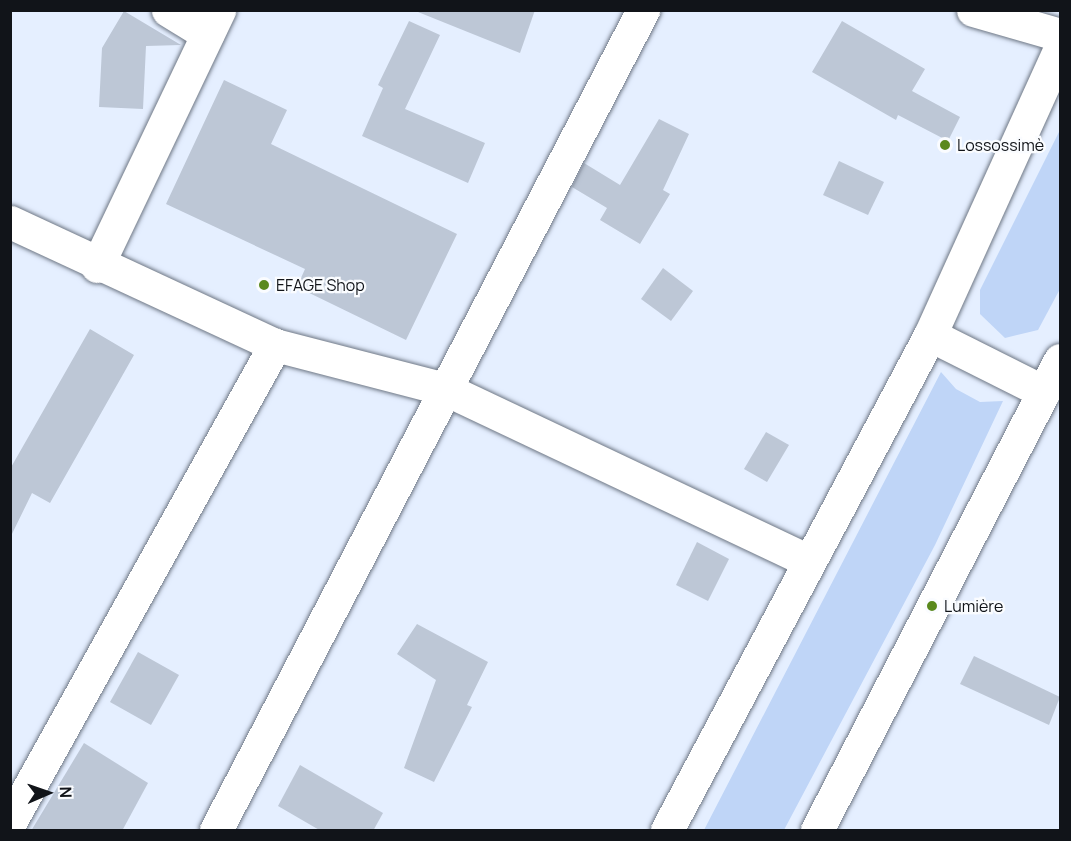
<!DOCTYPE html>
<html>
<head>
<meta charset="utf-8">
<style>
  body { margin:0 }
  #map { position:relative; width:1071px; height:841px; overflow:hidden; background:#e5efff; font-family:Manrope,sans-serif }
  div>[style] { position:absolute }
  .green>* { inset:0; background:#bfd5f7 }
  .building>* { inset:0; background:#bdc7d6 }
  .roads { filter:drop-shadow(0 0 2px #6e7785) drop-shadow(0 0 2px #6e7785) }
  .street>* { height:33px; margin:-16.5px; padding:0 16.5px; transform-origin:16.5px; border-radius:16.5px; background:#fff }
  .primary>* { height:33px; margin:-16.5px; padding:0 16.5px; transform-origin:16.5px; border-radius:16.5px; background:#fff }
  .dots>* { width:16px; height:16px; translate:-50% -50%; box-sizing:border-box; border:3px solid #fafcff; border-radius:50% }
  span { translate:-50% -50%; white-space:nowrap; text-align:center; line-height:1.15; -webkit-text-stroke:4.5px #fafcff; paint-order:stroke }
  .poi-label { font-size:16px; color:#111419 }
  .left { translate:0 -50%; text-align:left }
  .frame { position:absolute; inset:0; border:12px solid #111419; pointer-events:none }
  .north { position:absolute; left:18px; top:763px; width:60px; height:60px; -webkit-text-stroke:4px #fafcff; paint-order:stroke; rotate:88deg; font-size:16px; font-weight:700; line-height:24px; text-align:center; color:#111419 }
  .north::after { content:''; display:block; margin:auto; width:21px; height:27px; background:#111419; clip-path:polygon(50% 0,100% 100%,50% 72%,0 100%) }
</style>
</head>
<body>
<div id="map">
  <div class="green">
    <i style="clip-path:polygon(1060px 130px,1060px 289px,1038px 330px,1005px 338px,980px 314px,980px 290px)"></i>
    <i style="clip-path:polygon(941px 372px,956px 389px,980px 402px,1003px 401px,935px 545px,784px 830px,704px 830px)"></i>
  </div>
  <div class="building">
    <i style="clip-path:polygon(413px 10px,535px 10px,520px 53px)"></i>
    <i style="clip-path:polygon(124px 11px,181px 45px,146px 46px,143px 109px,99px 107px,102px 48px)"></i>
    <i style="clip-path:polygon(409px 21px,440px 35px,405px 109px,485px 143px,468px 183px,362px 136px,383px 88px,378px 85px)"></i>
    <i style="clip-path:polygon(842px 21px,925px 69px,912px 91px,960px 117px,948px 141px,898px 115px,896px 120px,812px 72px)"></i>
    <i style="clip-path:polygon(224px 80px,287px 110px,271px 144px,457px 234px,406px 340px,297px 287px,305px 269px,166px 204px)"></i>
    <i style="clip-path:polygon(659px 119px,689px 134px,663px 190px,670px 194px,640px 244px,600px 220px,607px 208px,572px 187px,584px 163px,620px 185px)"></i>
    <i style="clip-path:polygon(839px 161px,884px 182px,868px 215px,823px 195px)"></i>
    <i style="clip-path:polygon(663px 268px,693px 291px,671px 321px,641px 299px)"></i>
    <i style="clip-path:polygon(90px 329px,134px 355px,50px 503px,32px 493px,10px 538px,10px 469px)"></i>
    <i style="clip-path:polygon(766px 432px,789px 445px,767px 482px,744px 469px)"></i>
    <i style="clip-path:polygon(697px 542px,729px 559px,708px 601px,676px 585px)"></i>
    <i style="clip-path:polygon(417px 624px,488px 662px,467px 705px,472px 707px,434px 782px,404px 768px,436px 680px,397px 654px)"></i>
    <i style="clip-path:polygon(138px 652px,179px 675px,151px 725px,110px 702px)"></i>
    <i style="clip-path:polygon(974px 656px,1060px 697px,1049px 725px,960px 684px)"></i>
    <i style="clip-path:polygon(84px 743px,148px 783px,122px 831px,31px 831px)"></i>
    <i style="clip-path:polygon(300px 765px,383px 813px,373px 831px,321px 831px,278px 806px)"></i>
  </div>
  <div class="roads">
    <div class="street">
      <i style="left:168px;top:10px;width:46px;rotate:31.6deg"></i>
      <i style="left:973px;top:10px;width:91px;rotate:16deg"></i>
      <i style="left:10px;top:222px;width:292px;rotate:24.9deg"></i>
      <i style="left:275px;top:345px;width:176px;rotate:14.5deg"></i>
      <i style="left:445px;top:389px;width:399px;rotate:25.3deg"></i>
      <i style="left:97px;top:266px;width:284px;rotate:-64.5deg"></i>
      <i style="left:10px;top:822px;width:546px;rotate:-60.95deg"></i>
      <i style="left:216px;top:830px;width:925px;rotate:-62.49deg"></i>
    </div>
    <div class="primary">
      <i style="left:930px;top:335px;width:127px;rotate:26.6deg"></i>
      <i style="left:667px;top:830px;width:561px;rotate:-62.02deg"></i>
      <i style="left:930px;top:335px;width:314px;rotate:-65.6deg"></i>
      <i style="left:817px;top:830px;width:529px;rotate:-62.66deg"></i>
    </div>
  </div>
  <div class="dots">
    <i style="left:945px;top:145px;background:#5a891d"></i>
    <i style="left:264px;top:285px;background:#5a891d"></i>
    <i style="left:932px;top:606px;background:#5a891d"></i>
  </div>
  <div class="poi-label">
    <span class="left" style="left:957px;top:145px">Lossossimè</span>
    <span class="left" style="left:276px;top:285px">EFAGE Shop</span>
    <span class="left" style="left:944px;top:606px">Lumière</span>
  </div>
  <div class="frame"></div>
  <div class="north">N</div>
</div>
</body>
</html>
